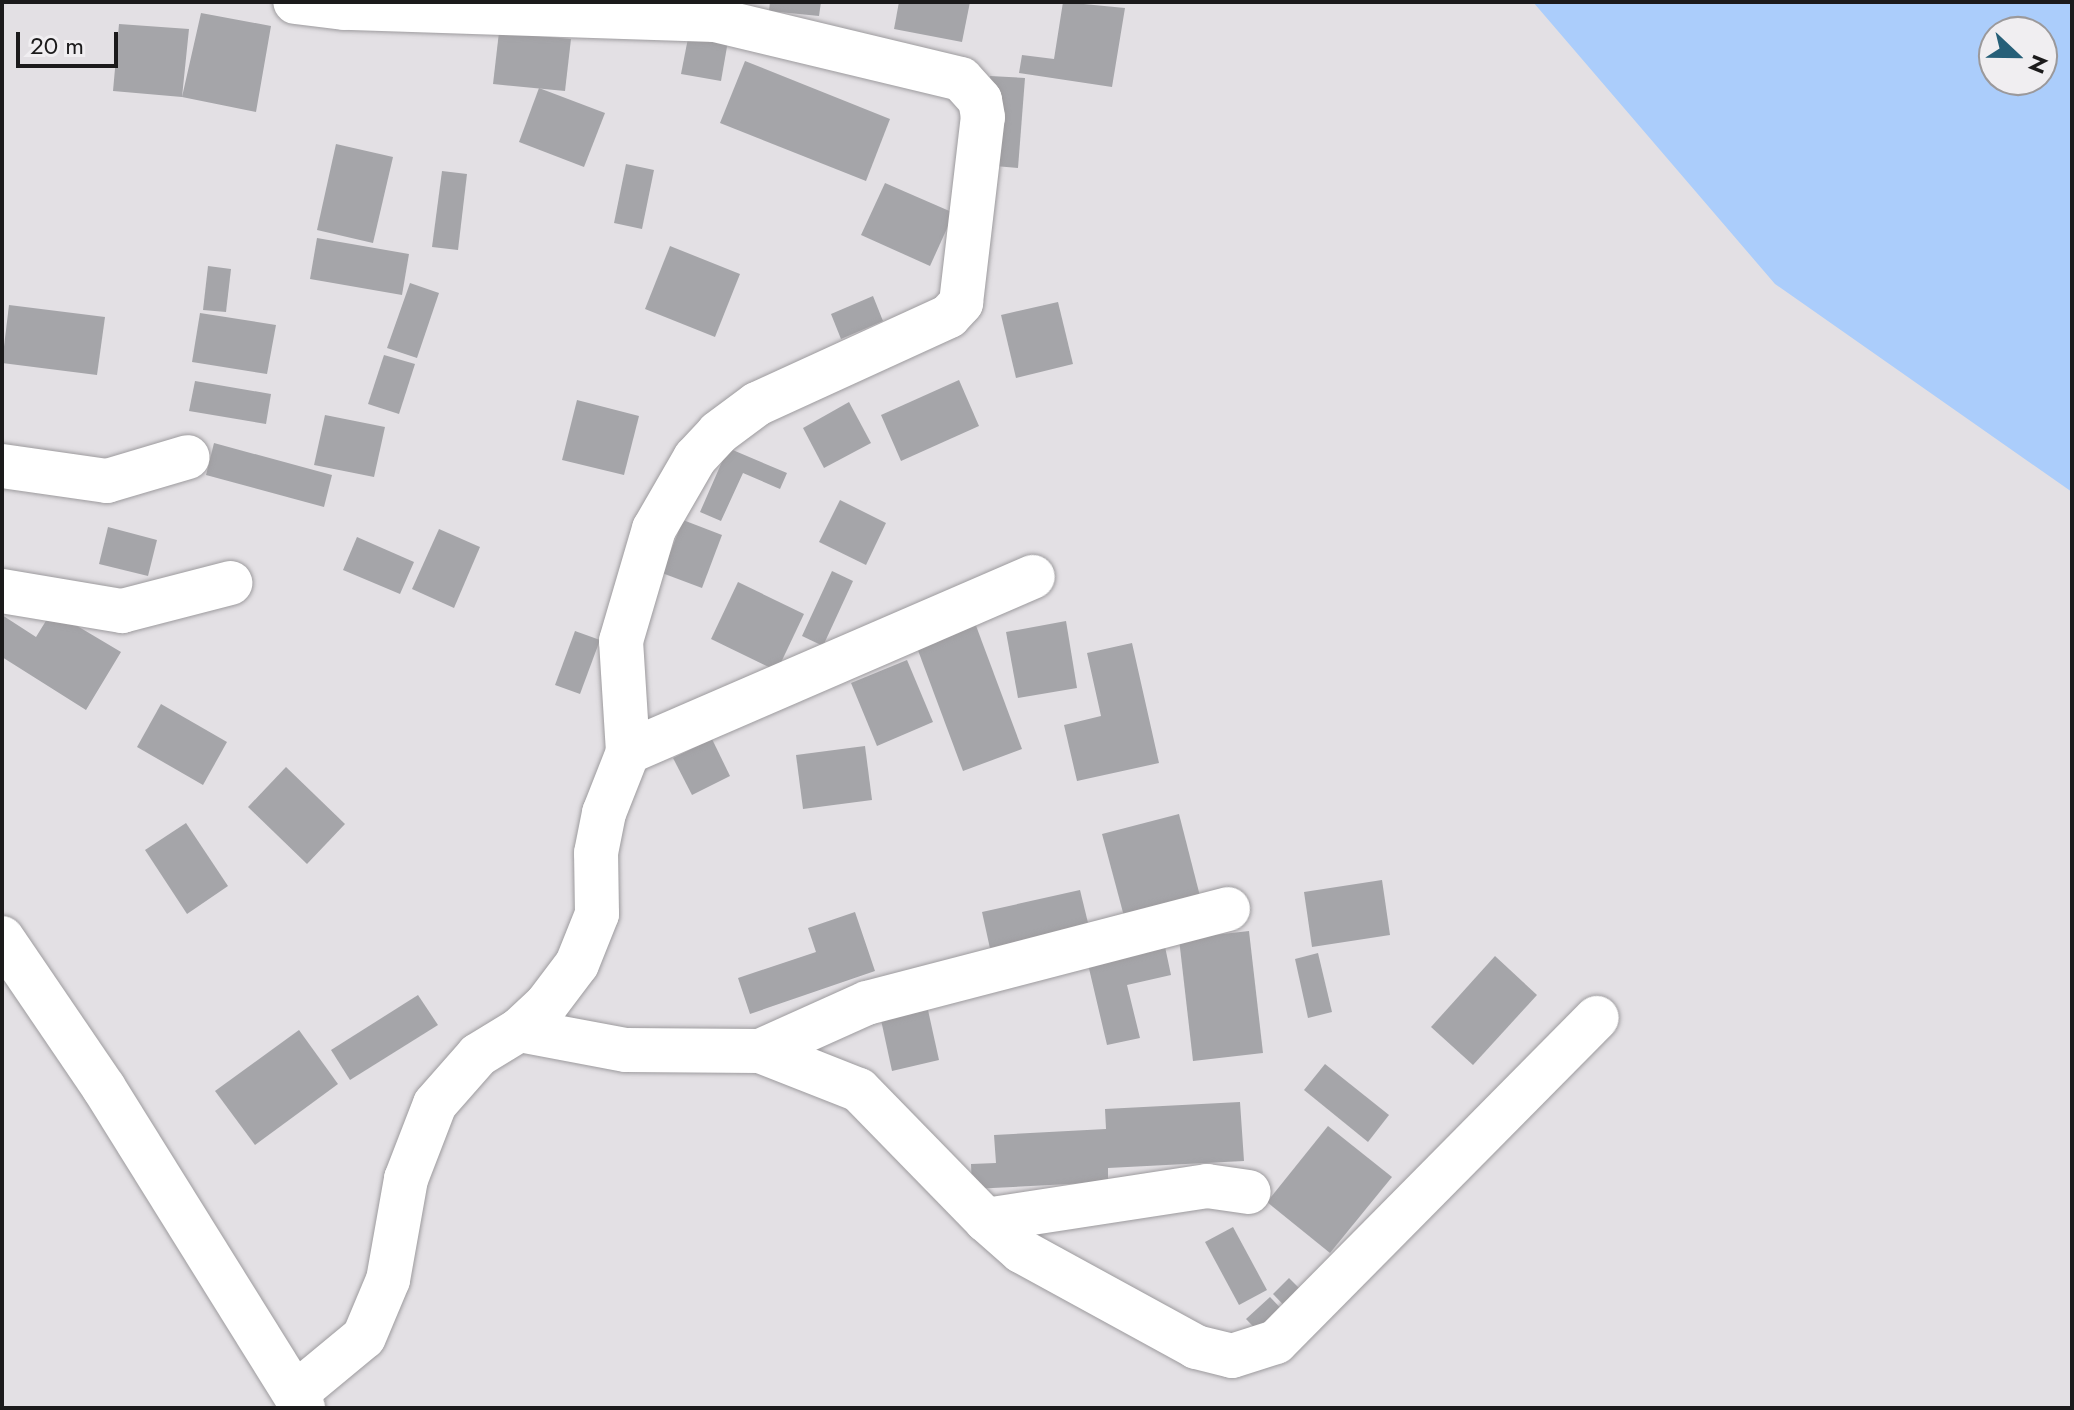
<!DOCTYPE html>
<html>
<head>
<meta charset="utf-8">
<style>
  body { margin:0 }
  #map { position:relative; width:2074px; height:1410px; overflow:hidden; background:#e3e0e4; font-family:Jost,sans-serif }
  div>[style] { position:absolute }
  .water>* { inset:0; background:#abcdfb }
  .building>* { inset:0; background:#a5a5a9 }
  .roads { filter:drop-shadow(0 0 2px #9d9b9e) drop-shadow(0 0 2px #9d9b9e) }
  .minor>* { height:44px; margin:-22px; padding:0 22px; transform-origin:22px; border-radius:22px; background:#fff }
  .major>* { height:44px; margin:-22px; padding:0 22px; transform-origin:22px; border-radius:22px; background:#fff }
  span { translate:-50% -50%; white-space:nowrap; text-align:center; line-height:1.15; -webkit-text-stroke:6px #f0eef1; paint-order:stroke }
  .frame { position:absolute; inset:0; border:4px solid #1b1a1b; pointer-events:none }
  .north { position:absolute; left:1978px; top:16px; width:80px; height:80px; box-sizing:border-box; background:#f0eef1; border:2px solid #9b999b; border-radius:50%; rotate:112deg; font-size:22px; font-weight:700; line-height:32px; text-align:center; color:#1b1a1b }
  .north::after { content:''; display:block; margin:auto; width:28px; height:36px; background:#265f78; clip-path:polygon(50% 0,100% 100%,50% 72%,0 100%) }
  .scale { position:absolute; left:16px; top:32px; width:102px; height:36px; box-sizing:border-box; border:4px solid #1b1a1b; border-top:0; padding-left:10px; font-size:24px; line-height:28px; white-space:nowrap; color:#1b1a1b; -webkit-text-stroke:6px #f0eef1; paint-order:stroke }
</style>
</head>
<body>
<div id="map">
  <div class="water">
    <i style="clip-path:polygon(evenodd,1533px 2px,2072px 2px,2072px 492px,1775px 284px,1533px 2px,1994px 32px,2042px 32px,2042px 80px,1994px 80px,1994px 32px)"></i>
  </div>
  <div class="building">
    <i style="clip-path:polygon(770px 2px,821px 2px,819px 16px,769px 11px)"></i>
    <i style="clip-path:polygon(899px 2px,970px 2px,962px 42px,894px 29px)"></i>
    <i style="clip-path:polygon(1063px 2px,1125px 8px,1112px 87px,1019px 73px,1022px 55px,1054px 59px)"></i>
    <i style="clip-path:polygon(201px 13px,271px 26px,256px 112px,182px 97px,113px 91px,119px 24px,189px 29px,182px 97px)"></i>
    <i style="clip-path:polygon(499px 32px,571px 39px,565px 91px,493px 84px)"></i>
    <i style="clip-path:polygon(689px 33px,728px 41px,721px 81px,681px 74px)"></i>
    <i style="clip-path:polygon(745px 61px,890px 119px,866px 181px,720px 123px)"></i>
    <i style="clip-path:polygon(990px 76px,1025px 78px,1018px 168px,995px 166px)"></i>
    <i style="clip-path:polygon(539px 88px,605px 113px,584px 167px,519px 142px)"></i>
    <i style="clip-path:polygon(336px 144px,393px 157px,373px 243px,317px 230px)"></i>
    <i style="clip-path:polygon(626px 164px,654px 170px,642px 229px,614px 223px)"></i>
    <i style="clip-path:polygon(442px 171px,467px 174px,458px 250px,432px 247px)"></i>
    <i style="clip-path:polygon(885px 183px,954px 213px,930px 266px,861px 235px)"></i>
    <i style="clip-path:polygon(317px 238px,409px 254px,402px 295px,310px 279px)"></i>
    <i style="clip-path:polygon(670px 246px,740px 274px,715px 337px,645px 309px)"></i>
    <i style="clip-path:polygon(208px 266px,231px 269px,226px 312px,203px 310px)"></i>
    <i style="clip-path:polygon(410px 283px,439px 293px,417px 358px,387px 348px)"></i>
    <i style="clip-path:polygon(873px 296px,883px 321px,841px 339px,831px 314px)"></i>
    <i style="clip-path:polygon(1058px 302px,1073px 364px,1016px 378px,1001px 315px)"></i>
    <i style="clip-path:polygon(9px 305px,105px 317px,97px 375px,2px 363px)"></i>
    <i style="clip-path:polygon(200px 313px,276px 325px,267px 374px,192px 362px)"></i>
    <i style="clip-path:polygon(384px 355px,415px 364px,399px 414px,368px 404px)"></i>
    <i style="clip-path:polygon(959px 380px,979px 426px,901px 461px,881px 415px)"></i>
    <i style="clip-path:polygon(195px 381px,271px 394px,266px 424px,189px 411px)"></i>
    <i style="clip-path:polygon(577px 400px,639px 416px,624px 475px,562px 460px)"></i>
    <i style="clip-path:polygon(849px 402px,871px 443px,824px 468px,803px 428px)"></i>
    <i style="clip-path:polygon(325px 415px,385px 427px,374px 477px,314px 465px)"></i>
    <i style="clip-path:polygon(214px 443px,332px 475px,324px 507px,206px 475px)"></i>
    <i style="clip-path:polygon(728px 448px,787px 473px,780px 489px,743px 473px,721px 521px,700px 512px)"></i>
    <i style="clip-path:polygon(840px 500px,886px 523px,866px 565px,819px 542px)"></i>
    <i style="clip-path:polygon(683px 520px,722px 535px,702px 588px,662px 573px)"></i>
    <i style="clip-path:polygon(108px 527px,157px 540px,148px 576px,99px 564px)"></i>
    <i style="clip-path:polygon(439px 529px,480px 547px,454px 608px,412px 589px)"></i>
    <i style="clip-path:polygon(357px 537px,414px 562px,400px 594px,343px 570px)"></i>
    <i style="clip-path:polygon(832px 571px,853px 581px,823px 646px,802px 636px)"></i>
    <i style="clip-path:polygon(738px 582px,804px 614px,777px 671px,711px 639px)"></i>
    <i style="clip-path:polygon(52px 611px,121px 652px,86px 710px,2px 657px,2px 615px,36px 637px)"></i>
    <i style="clip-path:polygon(1066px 621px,1077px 688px,1018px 698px,1006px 632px)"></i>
    <i style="clip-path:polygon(975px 623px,1022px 749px,963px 771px,916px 645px)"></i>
    <i style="clip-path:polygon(575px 631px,600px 640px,580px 694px,555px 685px)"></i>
    <i style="clip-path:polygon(1132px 643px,1159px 763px,1077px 781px,1064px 725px,1101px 716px,1087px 653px)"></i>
    <i style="clip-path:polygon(907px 660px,933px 722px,877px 746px,851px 683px)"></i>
    <i style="clip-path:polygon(161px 704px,227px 742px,203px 785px,137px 747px)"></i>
    <i style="clip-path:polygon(712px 739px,730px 776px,692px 795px,673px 758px)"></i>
    <i style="clip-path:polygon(865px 746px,872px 800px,803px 809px,796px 755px)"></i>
    <i style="clip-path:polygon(286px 767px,345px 824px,307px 864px,248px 807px)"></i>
    <i style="clip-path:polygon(1179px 814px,1201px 900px,1125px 920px,1102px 834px)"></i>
    <i style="clip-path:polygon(186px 823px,228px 886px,187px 914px,145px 850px)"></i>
    <i style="clip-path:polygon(1382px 880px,1390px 935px,1312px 947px,1304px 892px)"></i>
    <i style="clip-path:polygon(1080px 890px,1090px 931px,991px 953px,982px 912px)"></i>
    <i style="clip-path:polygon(855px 912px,875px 971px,750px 1014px,738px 978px,816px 952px,808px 928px)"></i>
    <i style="clip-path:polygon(1249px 931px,1263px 1053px,1193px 1061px,1179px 939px)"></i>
    <i style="clip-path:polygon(1164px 942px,1171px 975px,1127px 985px,1140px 1038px,1107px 1045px,1087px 960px)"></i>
    <i style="clip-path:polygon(1318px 953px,1332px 1012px,1308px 1018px,1295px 959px)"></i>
    <i style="clip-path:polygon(1495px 956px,1537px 995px,1473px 1065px,1431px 1027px)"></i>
    <i style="clip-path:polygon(418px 995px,438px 1025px,350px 1080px,331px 1050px)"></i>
    <i style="clip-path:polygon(928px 1010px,939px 1060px,892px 1071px,881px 1020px)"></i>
    <i style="clip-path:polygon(299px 1030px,338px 1084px,255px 1145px,215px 1091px)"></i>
    <i style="clip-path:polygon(1325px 1064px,1389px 1115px,1368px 1142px,1304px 1090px)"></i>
    <i style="clip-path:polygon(1240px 1102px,1244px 1161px,1108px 1168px,1108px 1182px,972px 1189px,971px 1164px,996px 1163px,994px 1135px,1106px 1129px,1105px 1109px)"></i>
    <i style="clip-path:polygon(1328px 1126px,1392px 1177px,1330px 1253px,1267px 1202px)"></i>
    <i style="clip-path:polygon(1233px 1227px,1267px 1290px,1239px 1305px,1205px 1242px)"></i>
    <i style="clip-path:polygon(1289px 1278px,1312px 1301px,1296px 1318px,1273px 1294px)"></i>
    <i style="clip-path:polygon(1270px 1297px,1290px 1318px,1267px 1341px,1246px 1319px)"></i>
  </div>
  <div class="roads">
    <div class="minor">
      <i style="left:2px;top:466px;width:106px;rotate:8.1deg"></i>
      <i style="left:107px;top:481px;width:84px;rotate:-16.5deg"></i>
      <i style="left:2px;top:591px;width:122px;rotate:9.5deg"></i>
      <i style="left:122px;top:611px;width:112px;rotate:-14.5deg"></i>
      <i style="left:628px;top:752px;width:441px;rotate:-23.4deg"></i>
      <i style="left:519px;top:1030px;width:109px;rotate:10.6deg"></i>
      <i style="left:626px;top:1050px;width:134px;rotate:0.4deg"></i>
      <i style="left:760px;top:1051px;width:106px;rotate:21.5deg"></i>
      <i style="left:859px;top:1090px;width:182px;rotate:45.7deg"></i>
      <i style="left:986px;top:1220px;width:224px;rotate:-8.7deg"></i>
      <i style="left:1207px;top:1186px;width:42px;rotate:8.1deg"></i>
      <i style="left:760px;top:1051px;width:117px;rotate:-24.2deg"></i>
      <i style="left:867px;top:1003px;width:373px;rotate:-14.6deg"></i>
      <i style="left:986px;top:1220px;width:47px;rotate:41.5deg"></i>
      <i style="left:1021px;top:1251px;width:200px;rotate:28.7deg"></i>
      <i style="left:1196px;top:1347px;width:37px;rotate:14deg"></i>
      <i style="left:1232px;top:1356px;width:46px;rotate:-17.7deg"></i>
      <i style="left:1276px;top:1342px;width:456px;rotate:-45.3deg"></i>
      <i style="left:295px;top:1394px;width:89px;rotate:-39.6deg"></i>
      <i style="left:364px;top:1337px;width:62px;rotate:-67.2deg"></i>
      <i style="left:388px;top:1280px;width:103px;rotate:-79.9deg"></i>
      <i style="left:406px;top:1179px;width:80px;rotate:-68.9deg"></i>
      <i style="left:435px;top:1104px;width:65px;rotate:-48.7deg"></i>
      <i style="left:478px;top:1055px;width:48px;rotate:-31.4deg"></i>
      <i style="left:519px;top:1030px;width:37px;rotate:-43deg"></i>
      <i style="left:546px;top:1005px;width:51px;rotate:-52.9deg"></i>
      <i style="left:577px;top:964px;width:54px;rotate:-68.2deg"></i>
      <i style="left:597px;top:914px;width:61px;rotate:-90.9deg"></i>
      <i style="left:596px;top:853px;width:41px;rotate:-78.7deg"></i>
      <i style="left:604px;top:813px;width:66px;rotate:-68.5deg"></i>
      <i style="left:628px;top:752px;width:111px;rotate:-93.6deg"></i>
      <i style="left:621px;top:641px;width:117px;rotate:-73.6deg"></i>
      <i style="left:654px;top:529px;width:82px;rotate:-60deg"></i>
      <i style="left:695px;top:458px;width:34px;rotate:-47deg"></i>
      <i style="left:718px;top:433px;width:49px;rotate:-36.6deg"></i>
      <i style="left:757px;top:404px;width:211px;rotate:-24.6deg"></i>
      <i style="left:949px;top:316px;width:18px;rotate:-47deg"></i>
      <i style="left:961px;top:303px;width:187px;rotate:-83.3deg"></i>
      <i style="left:983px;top:117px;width:17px;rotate:-100deg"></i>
      <i style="left:980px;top:100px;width:28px;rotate:-132deg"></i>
      <i style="left:961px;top:79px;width:253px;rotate:-166.5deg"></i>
      <i style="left:715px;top:20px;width:371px;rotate:-178.1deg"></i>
      <i style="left:344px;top:8px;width:49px;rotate:-173deg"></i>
    </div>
    <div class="major">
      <i style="left:2px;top:938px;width:181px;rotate:55.8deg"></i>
      <i style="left:104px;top:1088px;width:377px;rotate:58.1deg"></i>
    </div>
  </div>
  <div class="frame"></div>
  <div class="north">N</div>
  <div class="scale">20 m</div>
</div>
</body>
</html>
